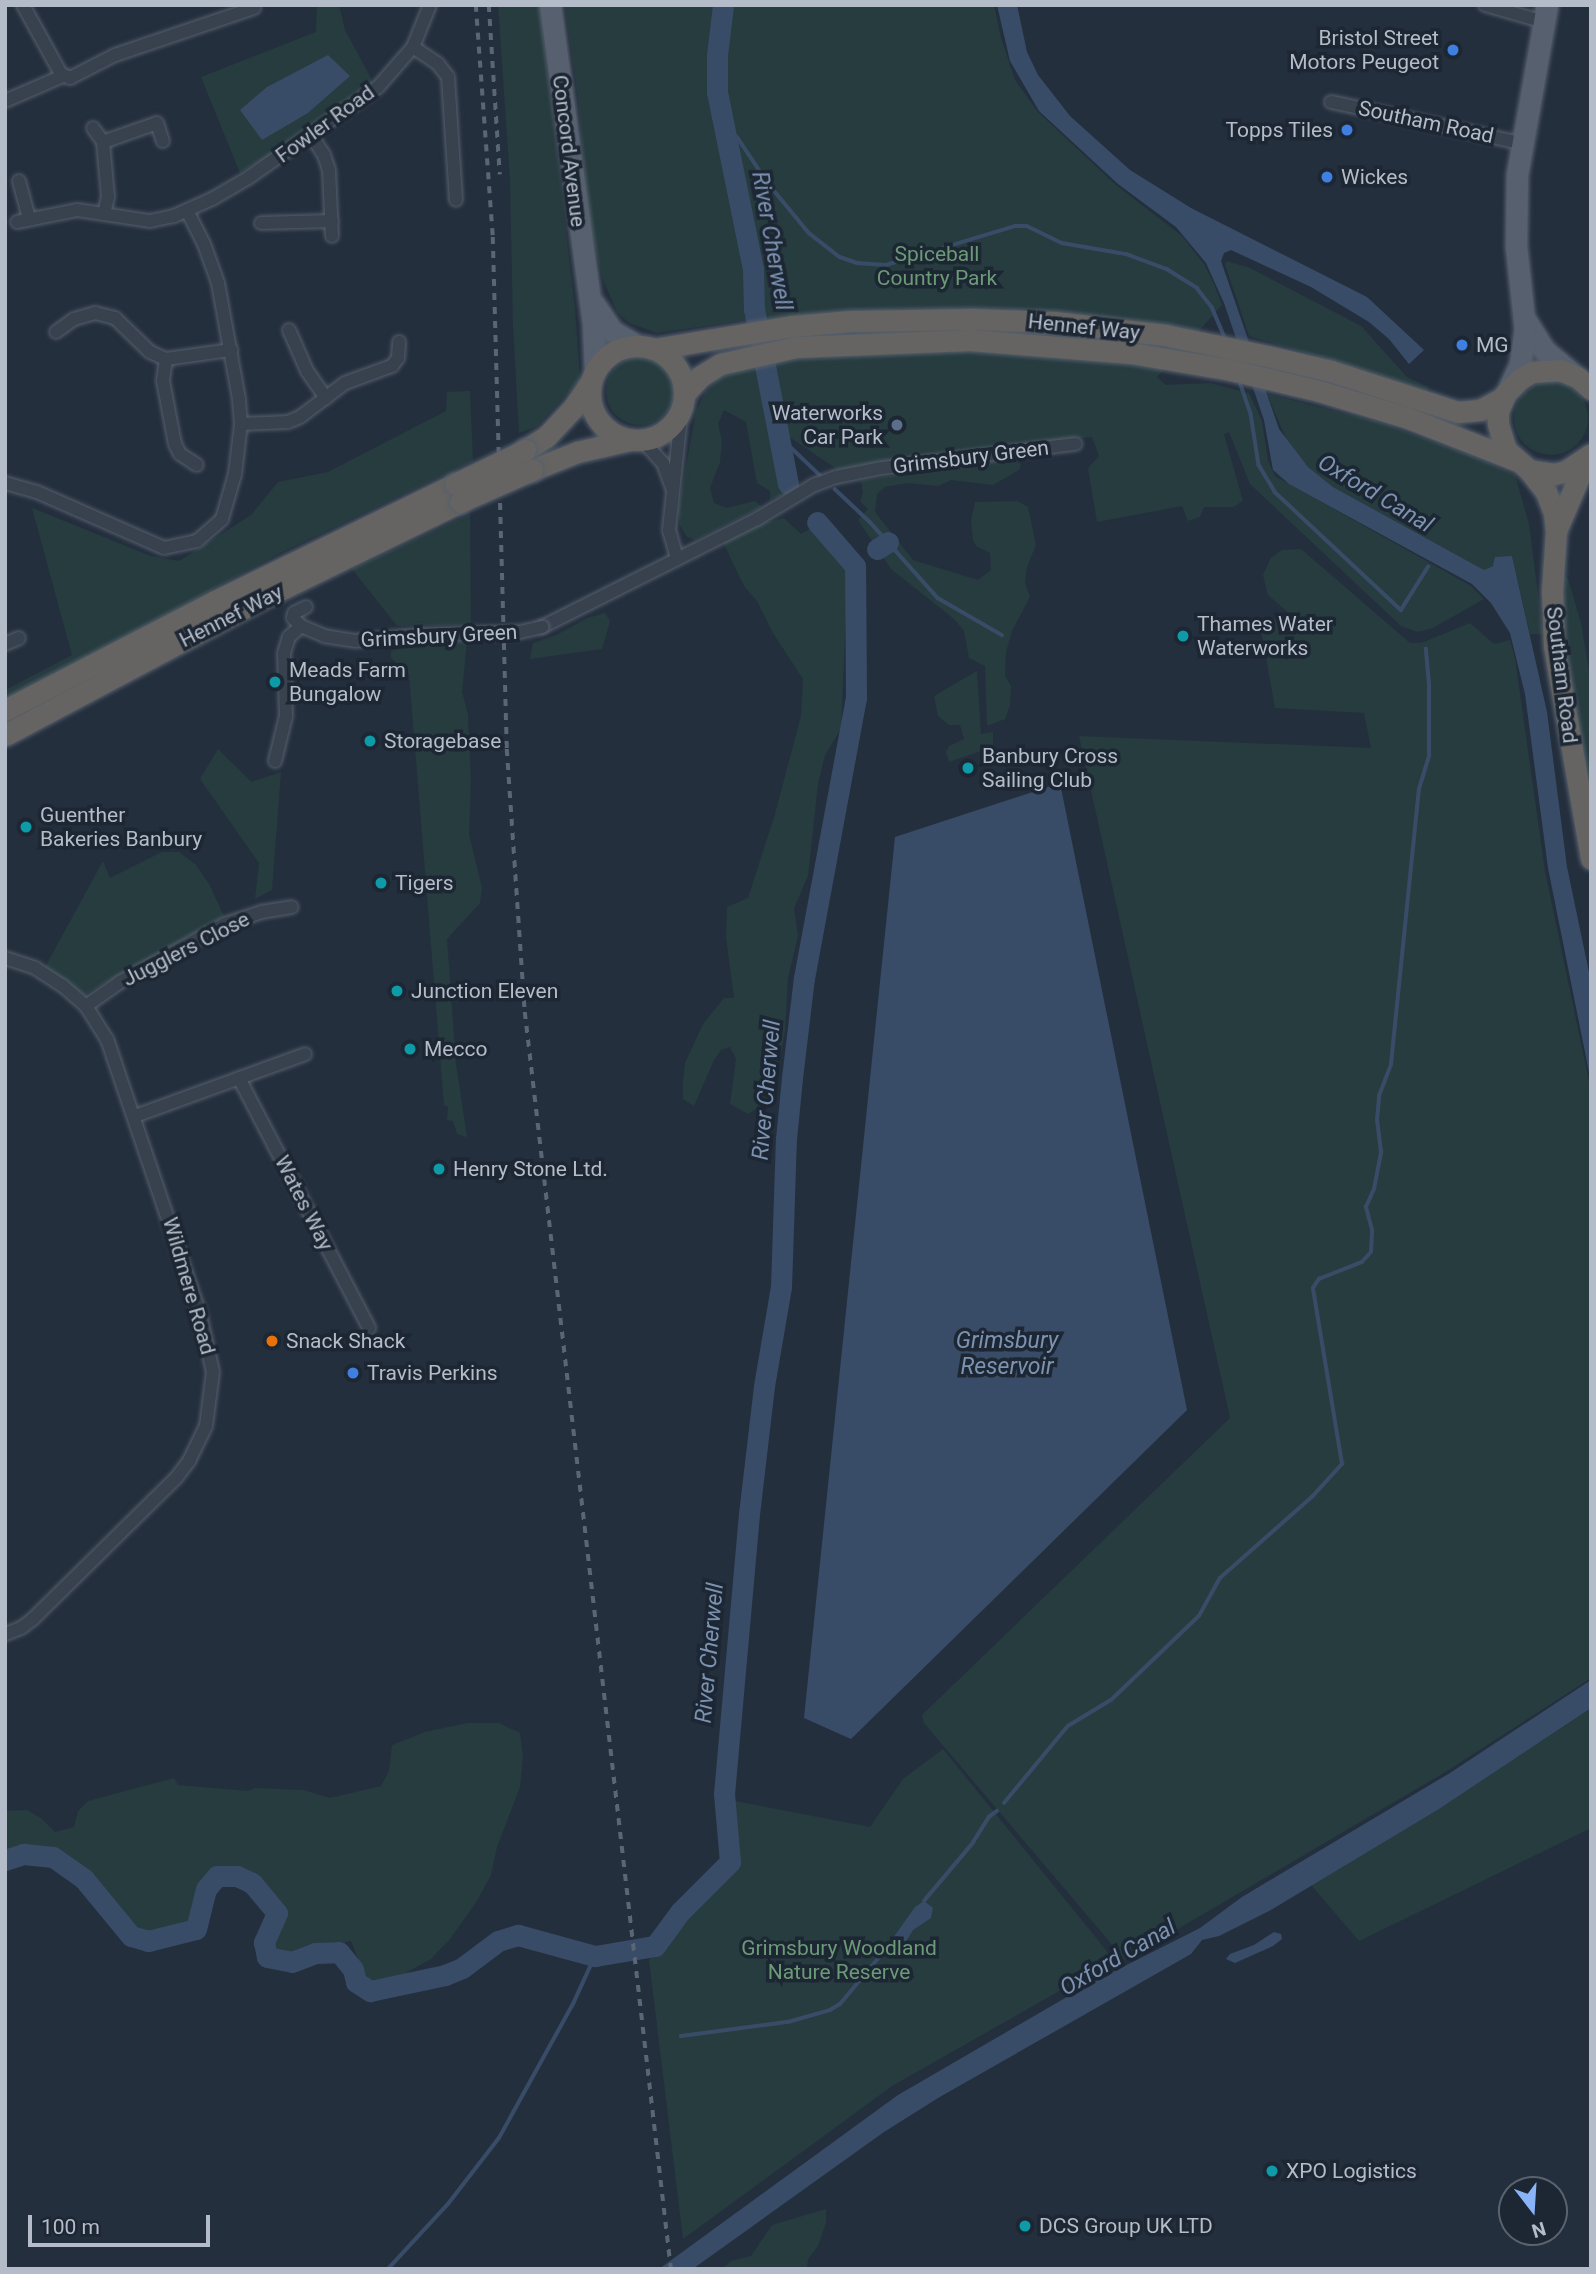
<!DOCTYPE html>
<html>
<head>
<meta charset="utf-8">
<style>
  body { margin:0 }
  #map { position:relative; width:1596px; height:2274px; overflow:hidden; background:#242f3e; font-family:Roboto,sans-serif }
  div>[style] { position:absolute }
  .green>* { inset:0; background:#263c3f }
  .round { border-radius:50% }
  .water>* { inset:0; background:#394c67 }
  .stream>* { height:3.5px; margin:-1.75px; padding:0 1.75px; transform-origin:1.75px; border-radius:1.75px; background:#394c67 }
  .river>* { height:21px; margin:-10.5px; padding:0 10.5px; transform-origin:10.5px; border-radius:10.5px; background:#394c67 }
  .roads { filter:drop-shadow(0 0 2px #565f6c) drop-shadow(0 0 2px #565f6c) }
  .minor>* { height:12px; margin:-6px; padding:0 6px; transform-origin:6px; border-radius:6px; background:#38414e }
  .primary>* { height:21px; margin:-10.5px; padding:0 10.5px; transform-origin:10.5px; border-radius:10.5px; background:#56606e }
  .trunk>* { height:21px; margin:-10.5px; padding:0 10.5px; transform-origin:10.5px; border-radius:10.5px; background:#656462 }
  .trunk>.ring { margin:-10.5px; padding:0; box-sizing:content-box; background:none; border:21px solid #656462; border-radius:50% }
  .rail>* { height:3.5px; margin-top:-1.75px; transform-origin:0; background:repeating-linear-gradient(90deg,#5a6575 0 7px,transparent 0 14px) }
  .bridges { filter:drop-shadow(0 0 2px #565f6c) drop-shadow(0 0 2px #565f6c) }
  .minor-bridge>* { height:12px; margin:-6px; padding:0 6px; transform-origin:6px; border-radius:6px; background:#38414e }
  .trunk-bridge>* { height:21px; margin:-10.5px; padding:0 10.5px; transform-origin:10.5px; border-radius:10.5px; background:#656462 }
  .dots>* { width:19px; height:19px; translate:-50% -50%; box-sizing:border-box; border:4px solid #1d2633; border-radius:50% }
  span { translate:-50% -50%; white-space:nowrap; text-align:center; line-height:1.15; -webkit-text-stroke:7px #1d2633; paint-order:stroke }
  .poi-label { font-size:21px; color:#b4bcc9 }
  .right { translate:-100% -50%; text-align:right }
  .left { translate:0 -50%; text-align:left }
  .street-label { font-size:21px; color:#b4bcc9 }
  .park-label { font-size:21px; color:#6b9a76 }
  .water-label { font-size:23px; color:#7c92b1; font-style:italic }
  .frame { position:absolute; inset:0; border:7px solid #b4bcc9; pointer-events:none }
  .north { position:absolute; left:1498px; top:2176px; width:70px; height:70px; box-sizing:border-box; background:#1d2633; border:2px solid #59626f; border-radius:50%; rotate:163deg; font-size:19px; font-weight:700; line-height:28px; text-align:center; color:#b4bcc9 }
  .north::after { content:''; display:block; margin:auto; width:24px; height:32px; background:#8ab4f8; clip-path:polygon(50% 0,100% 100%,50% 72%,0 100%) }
  .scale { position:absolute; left:28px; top:2215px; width:182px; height:32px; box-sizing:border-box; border:4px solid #b4bcc9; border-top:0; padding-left:9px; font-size:21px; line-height:24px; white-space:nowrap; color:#b4bcc9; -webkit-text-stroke:5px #1d2633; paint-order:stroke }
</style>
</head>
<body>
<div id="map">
  <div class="green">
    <i style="clip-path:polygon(317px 5px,339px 5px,345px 30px,374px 84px,293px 141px,240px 173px,201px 77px,316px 32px)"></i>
    <i style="clip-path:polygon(498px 5px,540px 5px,575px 309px,580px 380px,536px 427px,519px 433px,513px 326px,510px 179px)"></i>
    <i style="clip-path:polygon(565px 5px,994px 5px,1001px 38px,1015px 80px,1038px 112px,1116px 185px,1182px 236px,1204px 264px,1214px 284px,1222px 305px,1157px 377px,1166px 385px,1210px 383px,1249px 393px,1262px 421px,1268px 461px,1275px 476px,1471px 586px,1484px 599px,1433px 628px,1418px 632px,1401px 626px,1250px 484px,1229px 432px,1224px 434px,1243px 501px,1233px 507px,1204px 507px,1200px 517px,1188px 521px,1182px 506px,1097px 522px,1088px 468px,1099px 456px,1092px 437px,838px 470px,788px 436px,766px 317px,657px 333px,629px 323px,617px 312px,603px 280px,589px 220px,578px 97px)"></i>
    <i style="clip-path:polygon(1227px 261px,1250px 268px,1361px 326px,1407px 377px,1429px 387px,1427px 395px,1383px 376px,1249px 336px,1225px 264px)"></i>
    <i class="round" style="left:606px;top:357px;width:68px;height:68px"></i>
    <i style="clip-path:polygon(757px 368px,763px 369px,787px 488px,785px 494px,770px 500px,770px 491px,757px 483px,746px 422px,724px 410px,718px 424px,722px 441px,720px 462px,710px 488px,714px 503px,727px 508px,755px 501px,762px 507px,695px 540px,687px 537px,680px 526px,678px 511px,696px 411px,705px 393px,718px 379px,738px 370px)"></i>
    <i class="round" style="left:1514px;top:381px;width:74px;height:74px"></i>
    <i style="clip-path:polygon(470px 391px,473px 461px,276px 555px,5px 702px,5px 690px,72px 655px,32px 508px,151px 556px,179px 561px,251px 515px,278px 482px,328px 472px,446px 411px,447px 392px)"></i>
    <i style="clip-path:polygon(1267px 394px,1378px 422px,1470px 455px,1515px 475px,1529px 524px,1543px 634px,1530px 634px,1512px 556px,1484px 570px,1333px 487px,1308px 467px,1288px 443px)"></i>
    <i style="clip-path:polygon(1012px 460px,1021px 464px,1019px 470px,993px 485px,951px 480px,938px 486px,907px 483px,885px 487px,877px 494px,875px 512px,913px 560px,978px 580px,991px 570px,990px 553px,976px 546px,973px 540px,971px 520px,975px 502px,1017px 501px,1028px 507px,1036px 545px,1027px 567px,1025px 583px,1030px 597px,1012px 631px,1006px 652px,1005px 676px,1011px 686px,1010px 705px,1005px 719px,987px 726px,985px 666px,969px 658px,964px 631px,954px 619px,891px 569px,858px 520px,868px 509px,860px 501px,863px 492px,861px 481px,982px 461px)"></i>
    <i style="clip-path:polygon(470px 514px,471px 625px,397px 626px,352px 569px)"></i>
    <i style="clip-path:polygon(784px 518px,801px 534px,812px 528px,848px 566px,841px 729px,825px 755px,818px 784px,808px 876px,794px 908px,798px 936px,788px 978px,785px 1031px,773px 1098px,748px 1114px,730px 1104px,736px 1059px,730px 1047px,721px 1050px,714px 1060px,694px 1106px,683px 1099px,683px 1082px,685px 1063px,703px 1024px,724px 998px,734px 998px,726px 937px,727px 907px,748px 898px,775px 814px,801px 716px,803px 679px,773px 633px,757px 601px,744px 586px,723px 542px,763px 523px)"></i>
    <i style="clip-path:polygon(1301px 549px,1410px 643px,1421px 643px,1470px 623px,1494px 644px,1510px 640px,1515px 658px,1545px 871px,1591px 1091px,1591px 1678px,1447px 1771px,1125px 1960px,924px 1723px,922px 1715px,1230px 1418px,1079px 736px,1371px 748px,1364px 713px,1275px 708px,1261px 630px,1274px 619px,1306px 628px,1268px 595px,1263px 575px,1271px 558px,1282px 550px)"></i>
    <i style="clip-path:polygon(1563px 573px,1568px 579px,1581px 623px,1591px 682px,1591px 814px,1561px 626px)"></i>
    <i style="clip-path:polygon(605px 613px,610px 621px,602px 649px,530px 659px,533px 643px,558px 634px,587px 618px)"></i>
    <i style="clip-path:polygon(467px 641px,462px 692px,468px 714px,471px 781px,469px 834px,482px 888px,480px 903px,447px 939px,456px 1064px,467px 1137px,457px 1134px,453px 1121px,447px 1120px,448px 1107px,444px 1105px,409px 674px,391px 658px,391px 651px,422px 643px,432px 645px)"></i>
    <i style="clip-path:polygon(977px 671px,981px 734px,993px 732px,993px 747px,949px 762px,946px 752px,949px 746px,964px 739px,960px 725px,949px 725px,938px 716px,934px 696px)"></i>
    <i style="clip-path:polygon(218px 749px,251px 782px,281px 772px,272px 890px,255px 899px,259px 863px,200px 779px)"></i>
    <i style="clip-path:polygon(162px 852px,179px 852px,196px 865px,209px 884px,224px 916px,84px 995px,45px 967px,103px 861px,110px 878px)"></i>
    <i style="clip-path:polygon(1591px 1708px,1591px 1828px,1359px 1941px,1311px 1885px,1439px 1809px)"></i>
    <i style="clip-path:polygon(467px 1723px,499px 1723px,520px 1733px,523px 1758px,520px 1787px,497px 1847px,491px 1875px,477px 1901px,450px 1939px,431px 1959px,402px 1975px,367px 1981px,351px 1941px,311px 1948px,290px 1956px,281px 1954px,269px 1943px,287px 1919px,283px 1909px,261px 1885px,239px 1873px,223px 1871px,213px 1876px,200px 1895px,192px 1924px,180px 1930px,146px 1931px,130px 1926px,114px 1900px,87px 1869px,53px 1854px,15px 1850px,5px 1853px,5px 1811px,27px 1810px,42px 1819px,55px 1832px,74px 1827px,78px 1811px,88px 1801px,174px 1778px,178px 1785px,248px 1791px,255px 1788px,303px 1790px,330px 1798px,381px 1786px,389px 1771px,392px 1745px,425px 1732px)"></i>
    <i style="clip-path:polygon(943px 1749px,1114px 1960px,892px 2086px,683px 2239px,649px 1960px,740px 1867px,735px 1801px,870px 1827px,903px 1779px)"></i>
    <i style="clip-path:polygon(826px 2209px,826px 2223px,818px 2246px,808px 2259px,807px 2269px,722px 2269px,731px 2261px,751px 2256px,772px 2225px)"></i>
  </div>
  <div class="water">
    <i style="clip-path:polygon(997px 5px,1017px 5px,1027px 52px,1038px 75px,1070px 116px,1130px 170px,1191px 208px,1367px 297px,1424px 350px,1409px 364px,1389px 339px,1369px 322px,1311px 287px,1231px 250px,1224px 253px,1221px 261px,1279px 429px,1308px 467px,1333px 487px,1484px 570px,1493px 566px,1495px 557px,1512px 556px,1547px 712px,1567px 867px,1591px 982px,1591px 1082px,1548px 868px,1525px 694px,1510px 633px,1491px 603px,1472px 584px,1289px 484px,1273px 470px,1264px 420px,1224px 303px,1206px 263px,1176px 227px,1118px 184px,1039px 111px,1010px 61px)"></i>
    <i style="clip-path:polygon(328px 55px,350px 76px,308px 113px,262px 140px,240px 110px,267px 87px)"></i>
    <i style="clip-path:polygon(1060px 783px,1187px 1410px,851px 1739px,804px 1718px,895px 837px)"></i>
    <i style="clip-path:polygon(1591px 1680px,1591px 1708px,1439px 1809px,1269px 1911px,1219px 1936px,1202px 1940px,1191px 1954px,938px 2098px,884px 2132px,694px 2268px,659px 2269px,898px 2095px,1091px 1983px,1200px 1928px,1242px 1897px,1450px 1773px)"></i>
    <i style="clip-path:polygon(924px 1901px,933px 1908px,931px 1918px,913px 1930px,902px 1948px,881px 1955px,915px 1907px)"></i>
    <i style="clip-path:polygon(1274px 1932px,1281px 1934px,1282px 1939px,1273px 1946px,1235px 1963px,1226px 1959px,1230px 1954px,1254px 1945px)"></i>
  </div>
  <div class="stream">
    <i style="left:724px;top:124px;width:20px;rotate:45deg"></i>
    <i style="left:738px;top:138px;width:54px;rotate:56.3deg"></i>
    <i style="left:768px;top:183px;width:65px;rotate:50.6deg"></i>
    <i style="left:809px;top:233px;width:39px;rotate:38deg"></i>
    <i style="left:840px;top:257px;width:18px;rotate:19deg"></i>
    <i style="left:857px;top:263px;width:29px;rotate:4deg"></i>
    <i style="left:886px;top:265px;width:135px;rotate:-16.8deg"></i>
    <i style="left:1015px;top:226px;width:12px"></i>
    <i style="left:1027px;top:226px;width:39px;rotate:26deg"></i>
    <i style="left:1062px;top:243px;width:65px;rotate:9.8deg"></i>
    <i style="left:1126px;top:254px;width:44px;rotate:20.1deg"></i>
    <i style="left:1167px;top:269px;width:36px;rotate:32deg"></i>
    <i style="left:1197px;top:288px;width:24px;rotate:52deg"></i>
    <i style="left:1212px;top:307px;width:34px;rotate:67deg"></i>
    <i style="left:1240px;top:382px;width:34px;rotate:71deg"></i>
    <i style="left:1251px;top:414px;width:52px;rotate:81.1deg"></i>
    <i style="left:1259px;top:465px;width:31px;rotate:59deg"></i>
    <i style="left:1275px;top:492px;width:173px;rotate:43.1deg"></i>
    <i style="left:1401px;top:610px;width:51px;rotate:-57.9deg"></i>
    <i style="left:778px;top:435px;width:61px;rotate:43.7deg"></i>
    <i style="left:835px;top:489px;width:48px;rotate:43.3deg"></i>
    <i style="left:870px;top:522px;width:102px;rotate:48.2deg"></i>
    <i style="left:938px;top:598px;width:74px;rotate:30deg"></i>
    <i style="left:1004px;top:1803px;width:100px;rotate:-50.3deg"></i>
    <i style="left:1068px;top:1726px;width:50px;rotate:-31.2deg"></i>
    <i style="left:1111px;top:1700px;width:122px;rotate:-43.7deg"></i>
    <i style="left:1199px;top:1616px;width:43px;rotate:-61.1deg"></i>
    <i style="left:1220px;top:1578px;width:123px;rotate:-41.4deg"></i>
    <i style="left:1312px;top:1497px;width:45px;rotate:-47.7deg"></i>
    <i style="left:1342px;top:1464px;width:178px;rotate:-99.4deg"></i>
    <i style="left:1313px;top:1288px;width:11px;rotate:-56deg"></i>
    <i style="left:1319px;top:1279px;width:46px;rotate:-21.6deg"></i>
    <i style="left:1362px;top:1262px;width:13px;rotate:-48deg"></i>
    <i style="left:1371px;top:1252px;width:22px;rotate:-87deg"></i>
    <i style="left:1372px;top:1230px;width:24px;rotate:-105deg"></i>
    <i style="left:1366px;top:1207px;width:20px;rotate:-66deg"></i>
    <i style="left:1374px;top:1189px;width:38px;rotate:-79deg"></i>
    <i style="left:1381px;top:1152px;width:31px;rotate:-97deg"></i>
    <i style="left:1377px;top:1121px;width:25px;rotate:-85deg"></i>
    <i style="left:1379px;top:1096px;width:34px;rotate:-69deg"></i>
    <i style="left:1391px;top:1064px;width:276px;rotate:-84.2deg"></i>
    <i style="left:1419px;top:789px;width:34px;rotate:-73deg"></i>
    <i style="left:1429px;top:756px;width:71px;rotate:-90deg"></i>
    <i style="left:1429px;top:685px;width:36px;rotate:-95deg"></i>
    <i style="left:924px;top:1901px;width:75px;rotate:-49.9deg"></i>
    <i style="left:972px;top:1844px;width:32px;rotate:-58deg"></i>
    <i style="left:989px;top:1817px;width:10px;rotate:-37deg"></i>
    <i style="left:681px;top:2036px;width:108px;rotate:-7.5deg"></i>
    <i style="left:788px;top:2022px;width:44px;rotate:-15.9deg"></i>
    <i style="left:830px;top:2010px;width:12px;rotate:-31deg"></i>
    <i style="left:840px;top:2004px;width:64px;rotate:-50.1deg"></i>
    <i style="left:388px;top:2269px;width:88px;rotate:-47.3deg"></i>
    <i style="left:448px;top:2204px;width:83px;rotate:-52.3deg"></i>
    <i style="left:499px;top:2138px;width:153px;rotate:-61.1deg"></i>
    <i style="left:573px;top:2004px;width:53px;rotate:-65.4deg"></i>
  </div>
  <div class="river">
    <i style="left:723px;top:5px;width:50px;rotate:96.8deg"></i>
    <i style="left:717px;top:55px;width:37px;rotate:90deg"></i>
    <i style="left:717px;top:92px;width:181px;rotate:78.5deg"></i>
    <i style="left:753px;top:269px;width:40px;rotate:88.6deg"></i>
    <i style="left:754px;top:309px;width:178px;rotate:79deg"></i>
    <i style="left:877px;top:549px;width:13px;rotate:-32deg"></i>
    <i style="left:5px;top:1860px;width:20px;rotate:-18deg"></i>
    <i style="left:24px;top:1854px;width:29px;rotate:6deg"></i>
    <i style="left:53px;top:1857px;width:38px;rotate:35deg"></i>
    <i style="left:84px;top:1879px;width:74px;rotate:50.5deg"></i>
    <i style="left:131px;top:1936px;width:18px;rotate:16deg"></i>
    <i style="left:148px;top:1941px;width:49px;rotate:-14deg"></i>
    <i style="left:196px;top:1929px;width:41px;rotate:-76deg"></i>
    <i style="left:206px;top:1889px;width:17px;rotate:-50deg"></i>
    <i style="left:217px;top:1876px;width:20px"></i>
    <i style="left:237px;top:1876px;width:17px;rotate:25deg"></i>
    <i style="left:252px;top:1883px;width:39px;rotate:50deg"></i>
    <i style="left:277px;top:1913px;width:32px;rotate:114deg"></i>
    <i style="left:264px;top:1942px;width:15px;rotate:79deg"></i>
    <i style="left:267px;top:1957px;width:25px;rotate:11deg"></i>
    <i style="left:292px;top:1962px;width:25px;rotate:-21deg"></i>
    <i style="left:315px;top:1953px;width:24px;rotate:-2deg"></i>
    <i style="left:339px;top:1952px;width:22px;rotate:51deg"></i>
    <i style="left:353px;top:1969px;width:13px;rotate:77deg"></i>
    <i style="left:356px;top:1982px;width:17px;rotate:33deg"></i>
    <i style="left:370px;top:1991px;width:77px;rotate:-12deg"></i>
    <i style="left:445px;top:1975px;width:18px;rotate:-22deg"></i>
    <i style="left:462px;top:1968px;width:45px;rotate:-36.9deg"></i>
    <i style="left:498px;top:1941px;width:21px;rotate:-17deg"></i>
    <i style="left:518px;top:1935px;width:80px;rotate:15.3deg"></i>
    <i style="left:595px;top:1956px;width:61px;rotate:-9.5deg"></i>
    <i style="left:655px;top:1946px;width:42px;rotate:-53.7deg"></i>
    <i style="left:680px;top:1912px;width:71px;rotate:-45deg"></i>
    <i style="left:730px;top:1862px;width:68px;rotate:-95deg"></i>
    <i style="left:724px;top:1794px;width:281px;rotate:-84.9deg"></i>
    <i style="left:749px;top:1514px;width:129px;rotate:-83.3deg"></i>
    <i style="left:764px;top:1386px;width:100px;rotate:-80.3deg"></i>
    <i style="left:781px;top:1287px;width:148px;rotate:-88.1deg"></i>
    <i style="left:786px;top:1139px;width:61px;rotate:-84.4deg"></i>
    <i style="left:792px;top:1078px;width:101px;rotate:-83.2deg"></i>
    <i style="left:804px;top:978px;width:285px;rotate:-79.5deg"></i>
    <i style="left:856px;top:698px;width:132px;rotate:-90.4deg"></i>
    <i style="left:855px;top:566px;width:58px;rotate:-130.8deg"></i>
  </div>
  <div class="roads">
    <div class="minor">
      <i style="left:23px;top:5px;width:79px;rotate:61.2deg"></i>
      <i style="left:61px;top:74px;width:10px;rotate:24deg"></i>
      <i style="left:70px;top:78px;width:51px;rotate:-27.1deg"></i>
      <i style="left:115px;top:55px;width:147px;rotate:-18.7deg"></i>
      <i style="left:1485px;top:5px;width:61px;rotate:16.1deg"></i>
      <i style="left:413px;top:47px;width:30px;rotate:34deg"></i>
      <i style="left:438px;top:64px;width:16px;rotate:52deg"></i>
      <i style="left:448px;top:77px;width:123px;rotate:86.3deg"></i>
      <i style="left:5px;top:101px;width:63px;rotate:-23.3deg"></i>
      <i style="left:1331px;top:102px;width:194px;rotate:12.2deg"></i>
      <i style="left:93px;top:128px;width:17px;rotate:54deg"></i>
      <i style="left:311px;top:135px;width:24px;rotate:57deg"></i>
      <i style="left:324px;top:155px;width:16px;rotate:72deg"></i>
      <i style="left:329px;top:170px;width:66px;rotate:87.4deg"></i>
      <i style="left:19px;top:181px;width:39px;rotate:75deg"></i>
      <i style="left:104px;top:214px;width:17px;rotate:-77deg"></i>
      <i style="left:108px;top:197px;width:55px;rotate:-95.2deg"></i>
      <i style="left:103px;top:142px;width:57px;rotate:-19.4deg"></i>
      <i style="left:157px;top:123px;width:19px;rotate:72deg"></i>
      <i style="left:17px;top:222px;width:61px;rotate:-11.3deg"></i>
      <i style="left:77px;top:210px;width:74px;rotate:8.6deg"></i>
      <i style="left:150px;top:221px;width:25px;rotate:-12deg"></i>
      <i style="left:174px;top:216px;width:42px;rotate:-24.1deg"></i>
      <i style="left:212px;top:199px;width:42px;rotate:-30.3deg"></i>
      <i style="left:248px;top:178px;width:159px;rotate:-35deg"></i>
      <i style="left:378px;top:87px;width:53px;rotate:-48.8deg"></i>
      <i style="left:413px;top:47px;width:45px;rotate:-68deg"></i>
      <i style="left:261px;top:223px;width:71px;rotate:-1.6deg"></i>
      <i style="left:289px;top:330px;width:45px;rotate:66.3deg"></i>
      <i style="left:307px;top:371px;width:33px;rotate:55deg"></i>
      <i style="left:56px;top:332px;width:22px;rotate:-36deg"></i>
      <i style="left:74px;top:319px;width:22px;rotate:-16deg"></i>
      <i style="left:95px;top:313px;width:21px;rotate:14deg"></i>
      <i style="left:115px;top:318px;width:49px;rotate:44.2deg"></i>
      <i style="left:150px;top:352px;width:17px;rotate:24deg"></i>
      <i style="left:166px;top:359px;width:66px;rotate:-7.9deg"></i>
      <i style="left:166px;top:359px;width:22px;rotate:98deg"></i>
      <i style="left:163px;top:381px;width:64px;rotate:79.2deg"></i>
      <i style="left:175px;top:444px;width:11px;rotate:63deg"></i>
      <i style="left:180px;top:454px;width:20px;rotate:33deg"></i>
      <i style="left:241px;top:424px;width:47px;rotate:-2.4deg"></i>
      <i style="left:288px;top:422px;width:13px;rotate:-23deg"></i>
      <i style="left:300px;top:417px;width:56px;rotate:-37.1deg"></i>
      <i style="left:345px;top:383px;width:50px;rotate:-19.9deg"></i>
      <i style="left:392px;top:366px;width:10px;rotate:-53deg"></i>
      <i style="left:398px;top:358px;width:16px;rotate:-86deg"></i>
      <i style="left:642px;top:440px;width:31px;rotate:48deg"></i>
      <i style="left:663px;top:463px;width:29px;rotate:70deg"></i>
      <i style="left:5px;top:483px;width:33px;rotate:16deg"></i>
      <i style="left:37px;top:492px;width:139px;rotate:23.8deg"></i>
      <i style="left:164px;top:548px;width:34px;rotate:-12deg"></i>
      <i style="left:197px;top:541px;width:33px;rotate:-41deg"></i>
      <i style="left:222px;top:519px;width:47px;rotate:-73.9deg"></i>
      <i style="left:235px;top:474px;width:50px;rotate:-83.2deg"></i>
      <i style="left:241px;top:424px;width:25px;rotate:-95deg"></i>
      <i style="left:239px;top:399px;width:118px;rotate:-100.3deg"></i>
      <i style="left:218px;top:283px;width:41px;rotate:-109.7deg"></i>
      <i style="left:204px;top:244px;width:37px;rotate:-117deg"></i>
      <i style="left:677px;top:558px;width:29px;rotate:-106deg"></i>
      <i style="left:669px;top:530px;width:124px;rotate:-84deg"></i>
      <i style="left:306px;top:607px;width:13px;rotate:153deg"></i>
      <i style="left:294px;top:613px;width:5px;rotate:101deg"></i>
      <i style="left:293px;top:618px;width:11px;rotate:45deg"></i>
      <i style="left:301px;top:626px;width:25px;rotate:23deg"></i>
      <i style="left:324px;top:636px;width:31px;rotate:9deg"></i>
      <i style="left:355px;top:641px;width:64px;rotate:-5.4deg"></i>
      <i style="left:542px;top:627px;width:241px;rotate:-26.7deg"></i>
      <i style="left:757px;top:519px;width:66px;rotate:-30.8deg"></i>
      <i style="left:814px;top:485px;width:23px;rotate:-20deg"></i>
      <i style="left:836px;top:477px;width:47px;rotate:-11.1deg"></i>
      <i style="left:882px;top:468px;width:195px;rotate:-7.1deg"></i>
      <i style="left:5px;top:644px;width:15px;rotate:-23deg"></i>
      <i style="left:275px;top:761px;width:46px;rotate:-76.3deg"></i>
      <i style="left:286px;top:716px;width:63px;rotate:-91.8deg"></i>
      <i style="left:284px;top:653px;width:17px;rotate:-73deg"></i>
      <i style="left:289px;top:637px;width:16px;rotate:-43deg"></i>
      <i style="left:5px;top:958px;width:32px;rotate:18deg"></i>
      <i style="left:35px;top:968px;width:33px;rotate:33deg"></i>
      <i style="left:63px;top:986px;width:30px;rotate:41deg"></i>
      <i style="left:86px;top:1006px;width:39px;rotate:58deg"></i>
      <i style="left:107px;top:1039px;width:290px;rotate:71.3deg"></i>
      <i style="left:200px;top:1314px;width:59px;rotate:77.4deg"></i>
      <i style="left:213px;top:1372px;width:54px;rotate:97.4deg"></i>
      <i style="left:206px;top:1426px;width:39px;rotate:116deg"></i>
      <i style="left:189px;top:1461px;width:20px;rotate:127deg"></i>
      <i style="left:177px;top:1477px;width:202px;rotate:135.4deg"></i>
      <i style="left:33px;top:1619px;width:15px;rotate:143deg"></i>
      <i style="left:21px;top:1628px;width:17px;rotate:159deg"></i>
      <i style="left:86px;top:1006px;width:42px;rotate:-35.2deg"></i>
      <i style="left:120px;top:982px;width:120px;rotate:-28.9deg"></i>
      <i style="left:225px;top:924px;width:38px;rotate:-18deg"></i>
      <i style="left:261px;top:912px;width:31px;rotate:-9deg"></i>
      <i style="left:239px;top:1078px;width:282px;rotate:62.5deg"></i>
      <i style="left:135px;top:1116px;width:181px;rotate:-20deg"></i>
    </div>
    <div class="primary">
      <i style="left:550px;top:5px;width:319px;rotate:82.3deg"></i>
      <i style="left:593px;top:321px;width:51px;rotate:87.8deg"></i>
      <i style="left:594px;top:304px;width:32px;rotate:56deg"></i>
      <i style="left:612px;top:331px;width:30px;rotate:30deg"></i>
      <i style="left:1526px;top:321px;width:34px;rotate:58deg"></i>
      <i style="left:1544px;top:350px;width:39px;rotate:40deg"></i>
      <i style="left:1509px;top:388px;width:26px;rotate:-65deg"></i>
      <i style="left:1520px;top:364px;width:34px;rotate:-82deg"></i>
      <i style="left:1525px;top:330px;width:84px;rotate:-96.1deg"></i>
      <i style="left:1516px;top:246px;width:71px;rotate:-89.2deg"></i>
      <i style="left:1517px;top:175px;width:173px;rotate:-80deg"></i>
    </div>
    <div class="trunk">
      <i class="ring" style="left:590px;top:346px;width:73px;height:73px"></i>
      <i style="left:654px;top:349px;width:141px;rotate:-9.4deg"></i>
      <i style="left:793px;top:326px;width:58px;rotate:-4.9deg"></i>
      <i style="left:851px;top:321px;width:121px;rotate:-0.9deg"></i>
      <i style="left:972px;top:319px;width:83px;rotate:2.1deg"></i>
      <i style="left:1055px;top:322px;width:111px;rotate:6.7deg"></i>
      <i style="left:1165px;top:335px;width:104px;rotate:11.6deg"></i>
      <i style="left:1267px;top:356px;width:66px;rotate:13.2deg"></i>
      <i style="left:1331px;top:371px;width:133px;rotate:17.9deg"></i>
      <i style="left:1458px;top:412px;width:22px;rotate:-5deg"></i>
      <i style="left:1480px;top:410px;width:26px;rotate:-28deg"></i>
      <i style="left:1591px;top:389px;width:18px;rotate:-139deg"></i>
      <i style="left:1577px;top:377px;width:18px;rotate:-158deg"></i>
      <i style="left:1560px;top:370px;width:28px;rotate:176deg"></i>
      <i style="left:1532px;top:372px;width:14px;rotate:150deg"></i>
      <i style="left:1520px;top:379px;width:20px;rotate:135deg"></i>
      <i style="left:1506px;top:393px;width:20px;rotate:114deg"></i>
      <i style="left:1498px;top:411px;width:13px;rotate:90deg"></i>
      <i style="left:1498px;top:424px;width:27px;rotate:73deg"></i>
      <i style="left:1506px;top:450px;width:30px;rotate:41deg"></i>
      <i style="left:1529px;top:470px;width:25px;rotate:9deg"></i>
      <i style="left:1554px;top:474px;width:12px;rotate:-14deg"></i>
      <i style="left:1566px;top:471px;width:30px;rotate:-34deg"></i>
      <i style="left:684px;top:394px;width:25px;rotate:-47deg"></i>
      <i style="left:701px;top:376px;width:22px;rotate:-32deg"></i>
      <i style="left:720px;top:364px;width:78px;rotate:-12.6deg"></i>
      <i style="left:796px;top:347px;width:174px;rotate:-2.3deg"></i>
      <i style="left:970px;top:340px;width:162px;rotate:4.6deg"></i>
      <i style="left:1131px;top:353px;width:101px;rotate:9.6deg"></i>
      <i style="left:1231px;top:370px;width:90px;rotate:13.4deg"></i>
      <i style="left:1319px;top:391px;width:93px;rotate:16.9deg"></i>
      <i style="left:1408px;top:418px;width:115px;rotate:21.4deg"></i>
      <i style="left:525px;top:450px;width:25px;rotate:-32deg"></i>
      <i style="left:546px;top:437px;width:40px;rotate:-47deg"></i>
      <i style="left:573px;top:408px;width:34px;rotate:-56deg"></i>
      <i style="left:532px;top:470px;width:48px;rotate:-21.8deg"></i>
      <i style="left:577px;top:452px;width:54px;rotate:-12.8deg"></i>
      <i style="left:1529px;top:470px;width:28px;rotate:52deg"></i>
      <i style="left:1546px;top:492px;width:22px;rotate:69deg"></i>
      <i style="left:1554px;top:513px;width:18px;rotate:84deg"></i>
      <i style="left:1556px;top:531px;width:60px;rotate:93.8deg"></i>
      <i style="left:1552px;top:591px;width:55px;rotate:87.9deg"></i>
      <i style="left:1554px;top:646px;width:216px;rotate:80.1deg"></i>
      <i style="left:1556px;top:531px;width:79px;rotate:-67deg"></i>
      <i style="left:5px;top:710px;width:237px;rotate:-27.4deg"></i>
      <i style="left:215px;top:601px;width:267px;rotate:-26deg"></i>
      <i style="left:5px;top:735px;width:281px;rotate:-28deg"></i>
      <i style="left:253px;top:603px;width:230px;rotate:-26deg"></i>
    </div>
  </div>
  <div class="rail">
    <i style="left:476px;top:5px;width:233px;rotate:85.8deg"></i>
    <i style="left:493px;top:237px;width:512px;rotate:88.43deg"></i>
    <i style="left:507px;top:749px;width:264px;rotate:86.1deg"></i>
    <i style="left:525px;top:1012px;width:1265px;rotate:83.37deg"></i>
    <i style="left:489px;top:5px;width:170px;rotate:86.3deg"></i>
  </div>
  <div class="bridges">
    <div class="minor-bridge">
      <i style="left:419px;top:635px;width:101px;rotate:-1.7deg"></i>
      <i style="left:520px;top:632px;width:23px;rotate:-13deg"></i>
    </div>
    <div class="trunk-bridge">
      <i style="left:455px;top:484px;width:78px;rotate:-25.9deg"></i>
      <i style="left:460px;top:502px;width:79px;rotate:-24deg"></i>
    </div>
  </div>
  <div class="dots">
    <i style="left:1453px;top:50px;background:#3f7fe0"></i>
    <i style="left:1347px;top:130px;background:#3f7fe0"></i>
    <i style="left:1327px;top:177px;background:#3f7fe0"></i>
    <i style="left:1462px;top:345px;background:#3f7fe0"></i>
    <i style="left:897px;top:425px;background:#5c6f8a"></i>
    <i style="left:1183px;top:636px;background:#0f9aa8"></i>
    <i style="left:275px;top:682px;background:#0f9aa8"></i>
    <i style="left:370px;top:741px;background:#0f9aa8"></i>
    <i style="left:968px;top:768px;background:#0f9aa8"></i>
    <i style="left:26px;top:827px;background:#0f9aa8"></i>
    <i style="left:381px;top:883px;background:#0f9aa8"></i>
    <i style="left:397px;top:991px;background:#0f9aa8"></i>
    <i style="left:410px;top:1049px;background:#0f9aa8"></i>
    <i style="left:439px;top:1169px;background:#0f9aa8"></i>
    <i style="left:272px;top:1341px;background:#e8710a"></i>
    <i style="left:353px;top:1373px;background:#3f7fe0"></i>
    <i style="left:1272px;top:2171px;background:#0f9aa8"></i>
    <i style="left:1025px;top:2226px;background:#0f9aa8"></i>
  </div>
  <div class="poi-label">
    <span class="right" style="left:1439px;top:50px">Bristol Street<br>Motors Peugeot</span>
    <span class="right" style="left:1333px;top:130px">Topps Tiles</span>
    <span class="left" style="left:1341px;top:177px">Wickes</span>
    <span class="left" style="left:1476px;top:345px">MG</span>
    <span class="right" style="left:883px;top:425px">Waterworks<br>Car Park</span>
    <span class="left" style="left:1197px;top:636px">Thames Water<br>Waterworks</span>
    <span class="left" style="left:289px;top:682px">Meads Farm<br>Bungalow</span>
    <span class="left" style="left:384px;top:741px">Storagebase</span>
    <span class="left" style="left:982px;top:768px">Banbury Cross<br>Sailing Club</span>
    <span class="left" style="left:40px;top:827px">Guenther<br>Bakeries Banbury</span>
    <span class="left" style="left:395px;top:883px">Tigers</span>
    <span class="left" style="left:411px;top:991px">Junction Eleven</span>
    <span class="left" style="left:424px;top:1049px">Mecco</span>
    <span class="left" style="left:453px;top:1169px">Henry Stone Ltd.</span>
    <span class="left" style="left:286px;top:1341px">Snack Shack</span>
    <span class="left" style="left:367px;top:1373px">Travis Perkins</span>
    <span class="left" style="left:1286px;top:2171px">XPO Logistics</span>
    <span class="left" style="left:1039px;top:2226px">DCS Group UK LTD</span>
  </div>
  <div class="street-label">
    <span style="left:1426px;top:122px;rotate:12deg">Southam Road</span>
    <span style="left:325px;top:124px;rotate:-36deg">Fowler Road</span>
    <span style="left:569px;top:151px;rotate:83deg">Concord Avenue</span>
    <span style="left:1084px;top:327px;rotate:6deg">Hennef Way</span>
    <span style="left:971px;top:457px;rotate:-7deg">Grimsbury Green</span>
    <span style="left:231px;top:616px;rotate:-27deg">Hennef Way</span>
    <span style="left:439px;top:636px;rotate:-3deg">Grimsbury Green</span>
    <span style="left:1562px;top:675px;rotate:83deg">Southam Road</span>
    <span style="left:186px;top:949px;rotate:-27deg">Jugglers Close</span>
    <span style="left:304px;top:1203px;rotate:63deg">Wates Way</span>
    <span style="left:189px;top:1286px;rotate:74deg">Wildmere Road</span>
  </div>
  <div class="park-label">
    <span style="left:937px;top:266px">Spiceball<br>Country Park</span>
    <span style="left:839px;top:1960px">Grimsbury Woodland<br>Nature Reserve</span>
  </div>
  <div class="water-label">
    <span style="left:771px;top:241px;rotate:80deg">River Cherwell</span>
    <span style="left:1375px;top:494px;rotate:31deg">Oxford Canal</span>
    <span style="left:767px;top:1090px;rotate:-85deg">River Cherwell</span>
    <span style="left:1007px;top:1354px">Grimsbury<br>Reservoir</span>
    <span style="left:710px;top:1653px;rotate:-85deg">River Cherwell</span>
    <span style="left:1118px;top:1958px;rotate:-30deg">Oxford Canal</span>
  </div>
  <div class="frame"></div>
  <div class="north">N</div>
  <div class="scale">100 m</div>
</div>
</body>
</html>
